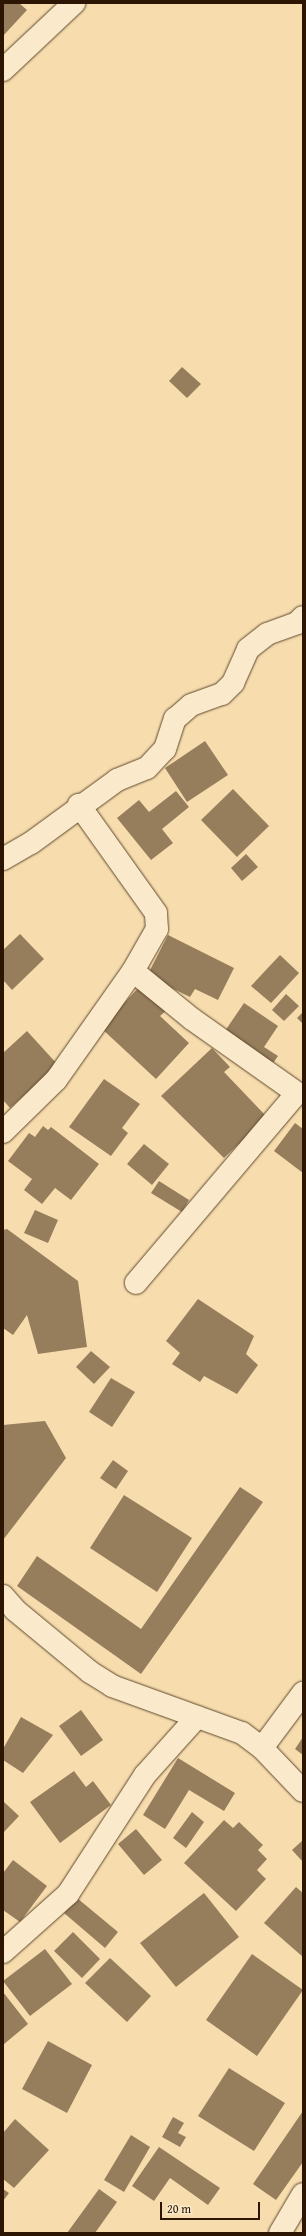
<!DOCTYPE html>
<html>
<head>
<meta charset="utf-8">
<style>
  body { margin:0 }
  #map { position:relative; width:306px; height:2236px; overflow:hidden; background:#f7ddae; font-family:"Gentium Book Plus",serif }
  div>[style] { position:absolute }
  .building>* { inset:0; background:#967d5c }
  .roads { filter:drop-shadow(0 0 1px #5f482e) drop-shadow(0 0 1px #5f482e) }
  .minor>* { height:22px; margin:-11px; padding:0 11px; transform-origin:11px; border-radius:11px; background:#fae9ca }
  span { translate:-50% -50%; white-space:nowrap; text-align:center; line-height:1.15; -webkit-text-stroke:3px #fae9ca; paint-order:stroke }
  .frame { position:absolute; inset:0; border:4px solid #2c1603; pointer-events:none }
  .scale { position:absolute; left:160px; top:2202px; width:100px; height:18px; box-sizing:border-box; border:2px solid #2c1603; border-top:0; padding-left:5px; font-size:12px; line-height:14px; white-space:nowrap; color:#2c1603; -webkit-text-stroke:3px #fae9ca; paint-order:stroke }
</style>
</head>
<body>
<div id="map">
  <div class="building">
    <i style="clip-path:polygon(3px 3px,19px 3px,27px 10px,3px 36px)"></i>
    <i style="clip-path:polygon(182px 367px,201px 384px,187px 398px,169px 381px)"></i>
    <i style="clip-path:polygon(205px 741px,228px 775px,187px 802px,165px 768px)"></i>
    <i style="clip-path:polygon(233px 789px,269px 826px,237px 857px,201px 820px)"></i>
    <i style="clip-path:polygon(176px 791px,189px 807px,162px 829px,173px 843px,151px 860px,117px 818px,139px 800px,149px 812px)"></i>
    <i style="clip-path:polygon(246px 854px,258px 867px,242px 881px,231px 868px)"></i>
    <i style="clip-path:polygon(20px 934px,44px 959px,12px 990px,3px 980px,3px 950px)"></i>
    <i style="clip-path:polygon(168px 935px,234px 968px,218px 1000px,195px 989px,190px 997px,147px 976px)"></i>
    <i style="clip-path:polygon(280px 955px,299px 973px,271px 1003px,251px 986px)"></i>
    <i style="clip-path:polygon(141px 985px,168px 1009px,160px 1016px,189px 1043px,156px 1079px,101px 1028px)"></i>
    <i style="clip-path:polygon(286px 994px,299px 1006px,284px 1021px,272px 1010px)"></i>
    <i style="clip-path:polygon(244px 1003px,278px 1026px,264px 1047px,278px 1056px,271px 1066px,225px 1031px)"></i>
    <i style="clip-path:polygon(303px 1012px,303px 1024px,297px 1018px)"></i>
    <i style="clip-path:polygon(27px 1031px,58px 1065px,10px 1108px,3px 1100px,3px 1053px)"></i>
    <i style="clip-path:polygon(212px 1048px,230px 1067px,224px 1072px,267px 1117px,224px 1158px,161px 1096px)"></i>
    <i style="clip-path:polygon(104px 1079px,140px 1104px,122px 1128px,128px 1133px,111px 1156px,69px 1127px)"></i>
    <i style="clip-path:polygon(295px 1123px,303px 1129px,303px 1173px,274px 1151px)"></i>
    <i style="clip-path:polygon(43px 1126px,48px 1130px,51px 1127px,99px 1164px,71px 1200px,55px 1188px,42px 1204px,24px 1190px,32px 1179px,8px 1161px,29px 1133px,35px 1137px)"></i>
    <i style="clip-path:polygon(144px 1144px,169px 1164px,152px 1185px,127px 1164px)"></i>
    <i style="clip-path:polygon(159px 1181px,189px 1200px,182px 1212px,151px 1193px)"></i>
    <i style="clip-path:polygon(35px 1210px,58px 1220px,48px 1243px,24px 1233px)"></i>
    <i style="clip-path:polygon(7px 1229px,78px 1281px,87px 1347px,38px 1354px,27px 1315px,13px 1335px,3px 1328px,3px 1230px)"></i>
    <i style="clip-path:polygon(198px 1299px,254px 1336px,246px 1354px,258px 1365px,237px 1394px,204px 1376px,200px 1382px,172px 1364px,180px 1353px,166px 1341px)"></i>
    <i style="clip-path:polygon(91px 1351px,110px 1367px,94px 1384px,76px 1367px)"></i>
    <i style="clip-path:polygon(111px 1378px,135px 1392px,112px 1427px,89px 1412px)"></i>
    <i style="clip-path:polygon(45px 1421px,66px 1458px,3px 1540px,3px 1425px)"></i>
    <i style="clip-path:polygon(113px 1460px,128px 1471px,116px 1489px,100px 1478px)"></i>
    <i style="clip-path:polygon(240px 1487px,263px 1502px,141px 1674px,17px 1586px,37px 1556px,141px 1629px)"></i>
    <i style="clip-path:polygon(124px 1495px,192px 1538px,157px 1592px,90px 1548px)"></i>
    <i style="clip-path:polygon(81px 1710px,103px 1740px,81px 1756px,59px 1726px)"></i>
    <i style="clip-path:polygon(21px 1717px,53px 1735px,23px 1773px,3px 1760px,3px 1749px)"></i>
    <i style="clip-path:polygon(303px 1737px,303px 1755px,295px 1749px)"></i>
    <i style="clip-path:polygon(178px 1758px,235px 1793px,224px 1811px,189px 1790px,165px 1829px,143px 1815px)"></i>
    <i style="clip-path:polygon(74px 1771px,86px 1787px,93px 1781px,111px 1805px,60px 1843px,30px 1802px)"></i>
    <i style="clip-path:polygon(3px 1801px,19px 1816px,3px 1833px)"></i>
    <i style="clip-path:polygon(192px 1812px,204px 1822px,186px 1848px,173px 1838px)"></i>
    <i style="clip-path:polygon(224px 1820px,233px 1828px,239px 1822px,263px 1845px,258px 1850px,267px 1859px,257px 1870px,266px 1879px,236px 1911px,184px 1863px)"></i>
    <i style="clip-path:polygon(136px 1829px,162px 1860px,144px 1875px,118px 1844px)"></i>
    <i style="clip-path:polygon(303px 1840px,303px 1862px,292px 1850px)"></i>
    <i style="clip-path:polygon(13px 1860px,47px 1886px,20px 1922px,3px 1910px,3px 1873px)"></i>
    <i style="clip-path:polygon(296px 1887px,303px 1893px,303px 1957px,264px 1923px)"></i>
    <i style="clip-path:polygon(204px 1893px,239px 1937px,176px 1987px,140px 1943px)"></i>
    <i style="clip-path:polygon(77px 1898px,118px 1932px,105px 1948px,64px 1913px)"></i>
    <i style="clip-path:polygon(73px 1932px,100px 1959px,82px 1978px,54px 1951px)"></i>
    <i style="clip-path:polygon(45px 1949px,72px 1984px,30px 2016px,3px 1981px)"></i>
    <i style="clip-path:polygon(252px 1954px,303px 1990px,257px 2056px,206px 2020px)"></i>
    <i style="clip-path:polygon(110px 1958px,151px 1996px,127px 2022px,85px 1983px)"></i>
    <i style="clip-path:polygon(3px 1992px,28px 2024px,3px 2045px)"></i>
    <i style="clip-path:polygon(48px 2041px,92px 2065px,67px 2113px,22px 2089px)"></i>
    <i style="clip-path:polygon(229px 2068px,285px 2103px,254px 2151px,198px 2116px)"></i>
    <i style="clip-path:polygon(303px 2111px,303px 2162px,276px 2200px,253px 2184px)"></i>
    <i style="clip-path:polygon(173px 2117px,184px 2123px,178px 2133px,186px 2137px,180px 2147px,162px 2137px)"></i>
    <i style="clip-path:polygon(15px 2119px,49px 2150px,14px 2188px,3px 2179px,3px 2133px)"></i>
    <i style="clip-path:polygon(131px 2135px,150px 2147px,124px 2192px,104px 2180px)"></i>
    <i style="clip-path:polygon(159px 2147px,220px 2188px,208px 2205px,170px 2178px,154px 2201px,132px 2186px)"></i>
    <i style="clip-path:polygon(3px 2189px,9px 2193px,3px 2201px)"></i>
    <i style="clip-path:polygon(99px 2189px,117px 2202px,95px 2233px,67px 2233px)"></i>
  </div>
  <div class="roads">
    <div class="minor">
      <i style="left:3px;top:70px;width:98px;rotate:-43.3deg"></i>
      <i style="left:3px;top:859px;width:32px;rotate:-30deg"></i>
      <i style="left:31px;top:843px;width:107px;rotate:-36.2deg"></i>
      <i style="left:117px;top:780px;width:32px;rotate:-22deg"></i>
      <i style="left:147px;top:768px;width:26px;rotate:-47deg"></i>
      <i style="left:165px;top:749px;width:32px;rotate:-72deg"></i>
      <i style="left:175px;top:719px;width:21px;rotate:-41deg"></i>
      <i style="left:191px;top:705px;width:33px;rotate:-20deg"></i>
      <i style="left:222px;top:694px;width:16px;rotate:-45deg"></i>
      <i style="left:233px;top:683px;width:37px;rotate:-66deg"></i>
      <i style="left:248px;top:649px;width:24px;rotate:-38deg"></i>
      <i style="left:267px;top:634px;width:32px;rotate:-20deg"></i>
      <i style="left:297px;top:623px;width:8px;rotate:-45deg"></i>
      <i style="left:133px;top:971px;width:76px;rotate:39.1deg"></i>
      <i style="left:192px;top:1019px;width:128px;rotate:35.2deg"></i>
      <i style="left:297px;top:1093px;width:249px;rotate:130.3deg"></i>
      <i style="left:3px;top:1132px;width:74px;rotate:-44.5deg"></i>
      <i style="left:56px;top:1080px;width:133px;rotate:-54.8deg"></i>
      <i style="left:133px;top:971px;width:48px;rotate:-60.3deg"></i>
      <i style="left:157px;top:929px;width:16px;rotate:-94deg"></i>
      <i style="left:156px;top:913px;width:133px;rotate:-125.5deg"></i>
      <i style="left:3px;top:1596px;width:18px;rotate:49deg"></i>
      <i style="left:15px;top:1610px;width:97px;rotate:39.6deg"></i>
      <i style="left:90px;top:1672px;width:26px;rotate:32deg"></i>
      <i style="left:112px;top:1686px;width:138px;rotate:19.9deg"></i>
      <i style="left:242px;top:1733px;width:25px;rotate:37deg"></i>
      <i style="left:262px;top:1748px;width:59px;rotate:46.4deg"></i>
      <i style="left:262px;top:1748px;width:69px;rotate:-53.3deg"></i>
      <i style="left:3px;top:1952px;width:87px;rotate:-41.7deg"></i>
      <i style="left:68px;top:1894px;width:142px;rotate:-57.1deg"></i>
      <i style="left:145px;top:1775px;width:78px;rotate:-48.1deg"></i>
      <i style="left:280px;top:2233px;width:45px;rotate:-59.5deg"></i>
    </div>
  </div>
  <div class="frame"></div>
  <div class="scale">20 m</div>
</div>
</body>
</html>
